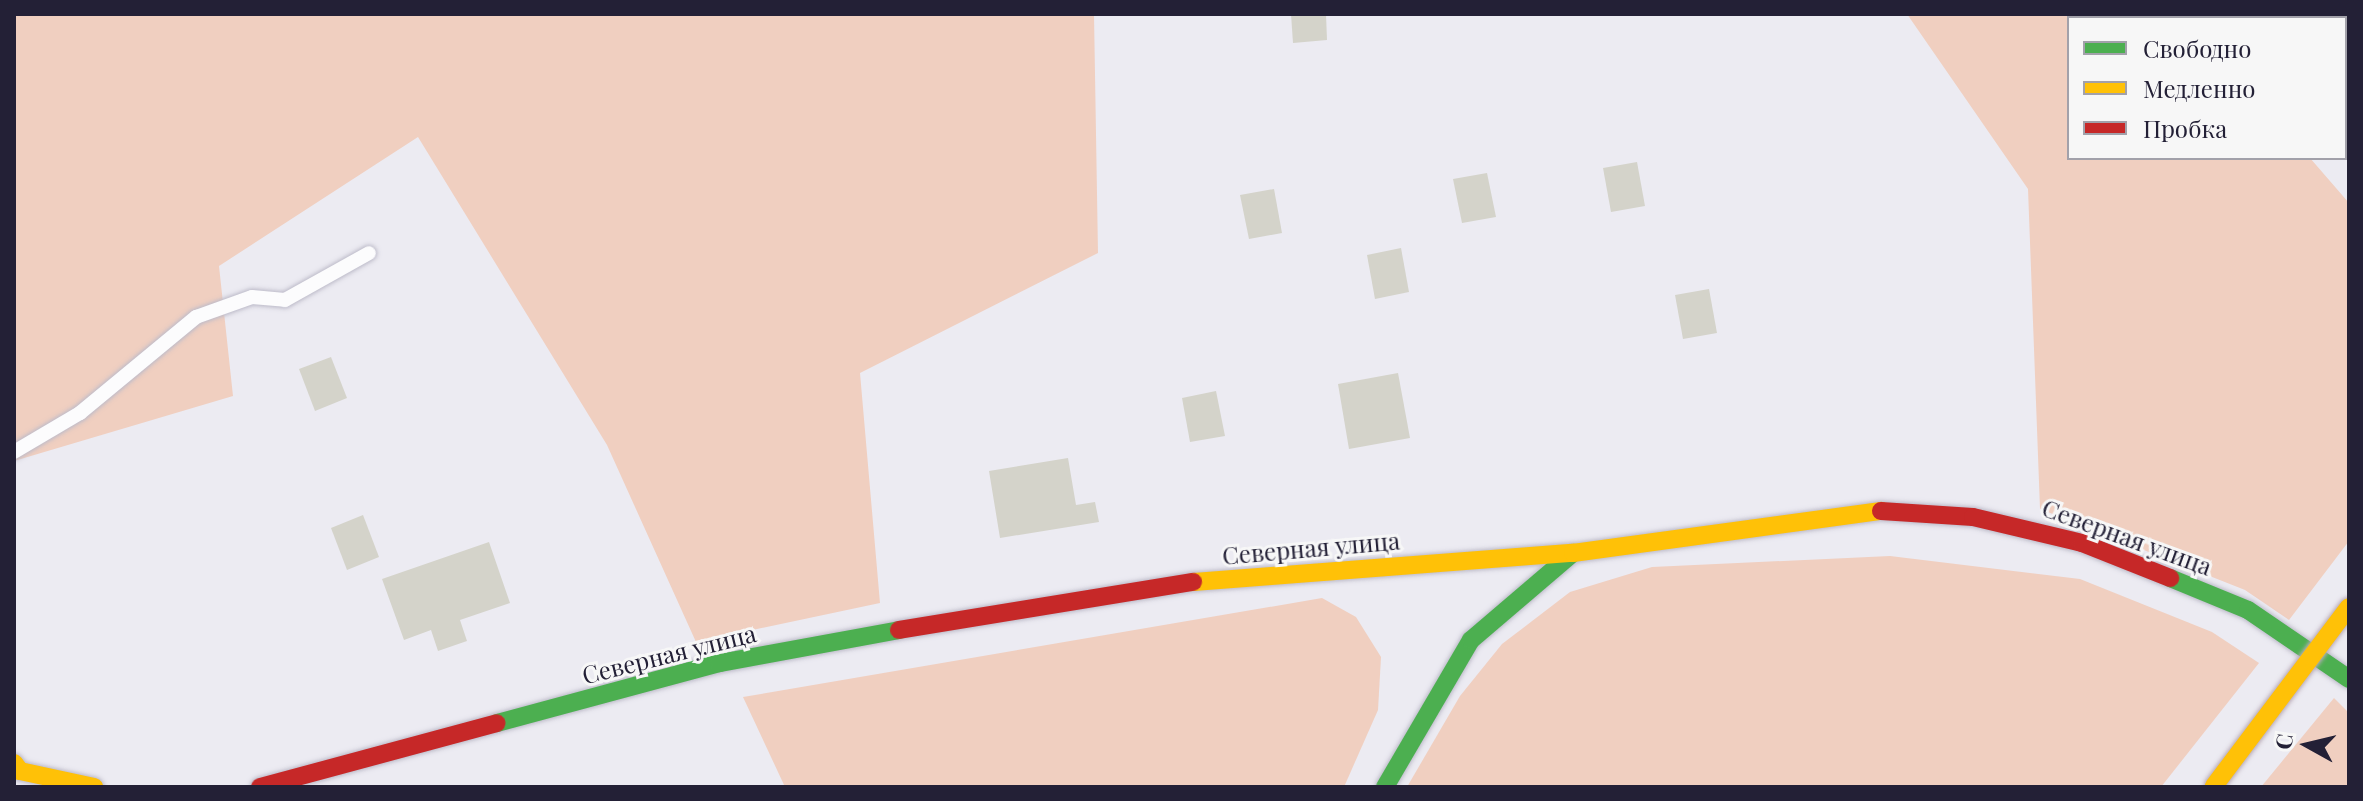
<!DOCTYPE html>
<html>
<head>
<meta charset="utf-8">
<style>
  body { margin:0 }
  #map { position:relative; width:2363px; height:801px; overflow:hidden; background:#ecebf2; font-family:"Playfair Display",serif }
  div>[style] { position:absolute }
  .green>* { inset:0; background:#f0cfc0 }
  .building>* { inset:0; background:#d4d3ca }
  .roads { filter:drop-shadow(0 0 2px #bdbbc9) drop-shadow(0 0 2px #bdbbc9) }
  .lane>* { height:14px; margin:-7px; padding:0 7px; transform-origin:7px; border-radius:7px; background:#fcfcfd }
  .fast>* { height:18px; margin:-9px; padding:0 9px; transform-origin:9px; border-radius:9px; background:#4caf50 }
  .slow>* { height:18px; margin:-9px; padding:0 9px; transform-origin:9px; border-radius:9px; background:#ffc107 }
  .jam>* { height:18px; margin:-9px; padding:0 9px; transform-origin:9px; border-radius:9px; background:#c62828 }
  .rail>* { height:9px; margin-top:-4.5px; transform-origin:0; background:repeating-linear-gradient(90deg,#f7f7f7 0 18px,#c3c3c6 0 36px); box-sizing:border-box; border-block:2px solid #c3c3c6 }
  .bridges { filter:drop-shadow(0 0 2px #b9abb6) drop-shadow(0 0 2px #b9abb6) }
  .slow-bridge>* { height:18px; margin:-9px; padding:0 9px; transform-origin:9px; border-radius:9px; background:#ffc107 }
  span { translate:-50% -50%; white-space:nowrap; text-align:center; line-height:1.15; -webkit-text-stroke:6px #f7f7f7; paint-order:stroke }
  .street-label { font-size:24px; color:#232036 }
  .frame { position:absolute; inset:0; border:16px solid #232036; pointer-events:none }
  .legend { position:absolute; left:2067px; top:16px; width:280px; height:144px; box-sizing:border-box; background:#f7f7f7; border:2px solid #a2a1aa; margin:0; padding:10px 14px; list-style:none; font-size:24px; color:#232036 }
  .legend li { display:flex; align-items:center; gap:16px; height:40px }
  .legend b { width:40px; border:2px solid #a2a1aa }
  .north { position:absolute; left:2267px; top:705px; width:80px; height:80px; -webkit-text-stroke:6px #f7f7f7; paint-order:stroke; rotate:278deg; font-size:22px; font-weight:700; line-height:32px; text-align:center; color:#232036 }
  .north::after { content:''; display:block; margin:auto; width:28px; height:36px; background:#232036; clip-path:polygon(50% 0,100% 100%,50% 72%,0 100%) }
</style>
</head>
<body>
<div id="map">
  <div class="green">
    <i style="clip-path:polygon(14px 14px,1094px 14px,1098px 253px,860px 373px,880px 603px,696px 642px,607px 445px,418px 137px,219px 266px,233px 396px,14px 461px)"></i>
    <i style="clip-path:polygon(1907px 14px,2181px 14px,2069px 18px,2069px 158px,2310px 158px,2349px 203px,2349px 541px,2289px 620px,2245px 590px,2040px 509px,2028px 189px)"></i>
    <i style="clip-path:polygon(2262px 14px,2349px 14px,2349px 99px,2345px 18px)"></i>
    <i style="clip-path:polygon(1890px 556px,2080px 579px,2212px 632px,2259px 663px,2161px 787px,1407px 787px,1460px 696px,1502px 644px,1570px 592px,1652px 567px)"></i>
    <i style="clip-path:polygon(1322px 598px,1356px 617px,1381px 657px,1378px 710px,1344px 787px,785px 787px,743px 697px)"></i>
    <i style="clip-path:polygon(2334px 698px,2349px 713px,2349px 787px,2261px 787px)"></i>
  </div>
  <div class="building">
    <i style="clip-path:polygon(1291px 14px,1326px 14px,1327px 40px,1293px 43px)"></i>
    <i style="clip-path:polygon(1637px 162px,1645px 206px,1611px 212px,1603px 168px)"></i>
    <i style="clip-path:polygon(1487px 173px,1496px 217px,1462px 223px,1453px 179px)"></i>
    <i style="clip-path:polygon(1274px 189px,1282px 233px,1249px 239px,1240px 195px)"></i>
    <i style="clip-path:polygon(1401px 248px,1409px 292px,1375px 299px,1367px 255px)"></i>
    <i style="clip-path:polygon(1709px 289px,1717px 333px,1683px 339px,1675px 295px)"></i>
    <i style="clip-path:polygon(331px 357px,347px 398px,315px 411px,299px 369px)"></i>
    <i style="clip-path:polygon(1398px 373px,1410px 438px,1349px 449px,1338px 384px)"></i>
    <i style="clip-path:polygon(1216px 391px,1225px 436px,1190px 442px,1182px 398px)"></i>
    <i style="clip-path:polygon(1068px 458px,1076px 505px,1095px 502px,1099px 522px,1000px 538px,989px 471px)"></i>
    <i style="clip-path:polygon(363px 515px,379px 557px,347px 570px,331px 528px)"></i>
    <i style="clip-path:polygon(489px 542px,510px 603px,460px 620px,467px 641px,438px 651px,431px 630px,404px 640px,382px 579px)"></i>
  </div>
  <div class="roads">
    <div class="lane">
      <i style="left:14px;top:452px;width:77px;rotate:-30.6deg"></i>
      <i style="left:80px;top:413px;width:151px;rotate:-39.6deg"></i>
      <i style="left:196px;top:317px;width:59px;rotate:-19.7deg"></i>
      <i style="left:252px;top:297px;width:33px;rotate:5deg"></i>
      <i style="left:285px;top:300px;width:96px;rotate:-29.2deg"></i>
    </div>
    <div class="fast">
      <i style="left:2170px;top:578px;width:84px;rotate:22.3deg"></i>
      <i style="left:2248px;top:610px;width:122px;rotate:34.3deg"></i>
      <i style="left:497px;top:723px;width:231px;rotate:-15.1deg"></i>
      <i style="left:720px;top:663px;width:182px;rotate:-10.4deg"></i>
      <i style="left:1385px;top:787px;width:170px;rotate:-59.7deg"></i>
      <i style="left:1471px;top:640px;width:134px;rotate:-40.5deg"></i>
    </div>
    <div class="slow">
      <i style="left:1193px;top:582px;width:381px;rotate:-4.4deg"></i>
      <i style="left:1573px;top:553px;width:311px;rotate:-7.8deg"></i>
      <i style="left:14px;top:763px;width:10px;rotate:53deg"></i>
      <i style="left:20px;top:771px;width:76px;rotate:12.2deg"></i>
    </div>
    <div class="jam">
      <i style="left:1881px;top:511px;width:92px;rotate:3.7deg"></i>
      <i style="left:1973px;top:517px;width:112px;rotate:13.4deg"></i>
      <i style="left:2082px;top:543px;width:95px;rotate:21.7deg"></i>
      <i style="left:899px;top:630px;width:298px;rotate:-9.3deg"></i>
      <i style="left:260px;top:787px;width:245px;rotate:-15.1deg"></i>
    </div>
  </div>
  <div class="rail">
    <i style="left:2251px;top:14px;width:6px;rotate:45deg"></i>
    <i style="left:2345px;top:108px;width:6px;rotate:45deg"></i>
  </div>
  <div class="bridges">
    <div class="slow-bridge">
      <i style="left:2214px;top:786px;width:224px;rotate:-53deg"></i>
    </div>
  </div>
  <div class="street-label">
    <span style="left:2127px;top:537px;rotate:20deg">Северная улица</span>
    <span style="left:1311px;top:548px;rotate:-5deg">Северная улица</span>
    <span style="left:669px;top:654px;rotate:-14deg">Северная улица</span>
  </div>
  <div class="frame"></div>
  <ul class="legend">
  <li><b style="height:10px;background:#4caf50"></b>Свободно</li>
  <li><b style="height:10px;background:#ffc107"></b>Медленно</li>
  <li><b style="height:10px;background:#c62828"></b>Пробка</li>
  </ul>
  <div class="north">С</div>
</div>
</body>
</html>
